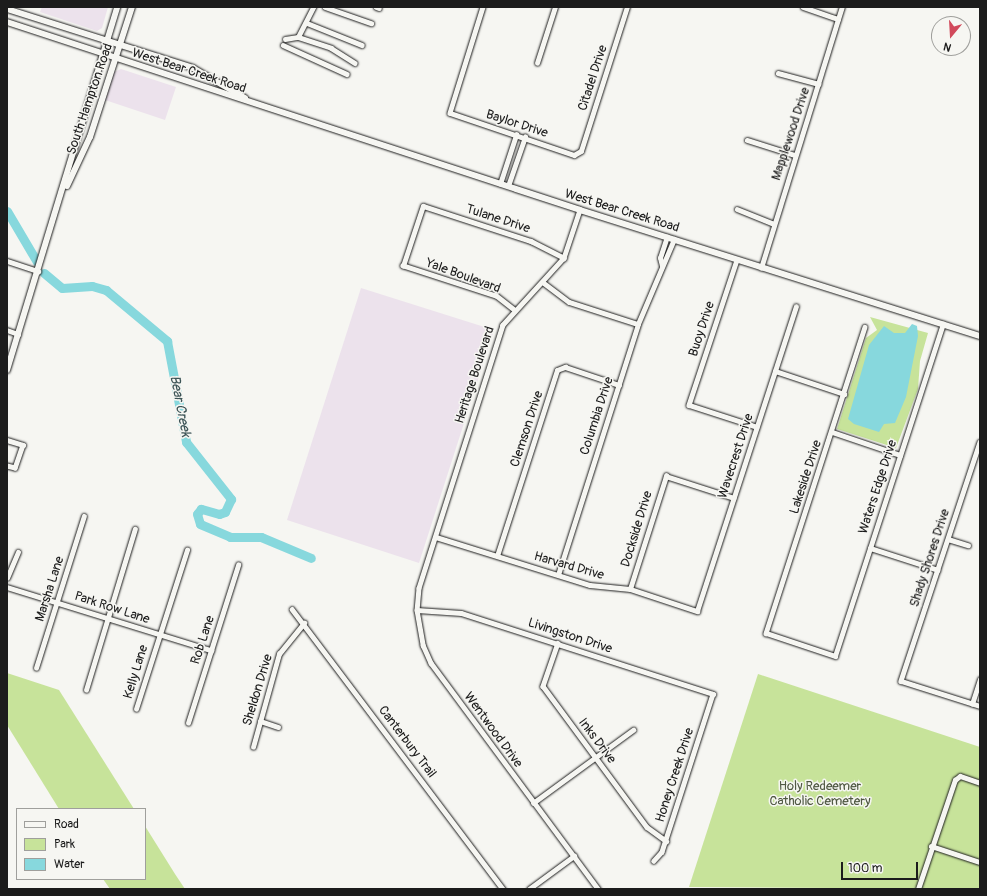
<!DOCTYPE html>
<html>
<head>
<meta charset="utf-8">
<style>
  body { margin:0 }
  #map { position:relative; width:987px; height:896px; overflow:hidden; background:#f6f6f2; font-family:Pangolin,sans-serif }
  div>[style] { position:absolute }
  .built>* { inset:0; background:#ece2ec }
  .green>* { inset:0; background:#c7e39a }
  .water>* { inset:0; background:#87d8dd }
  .river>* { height:9px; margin:-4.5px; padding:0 4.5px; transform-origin:4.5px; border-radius:4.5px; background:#87d8dd }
  .roads { filter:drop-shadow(0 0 1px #1c1c1c) drop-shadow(0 0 1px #1c1c1c) }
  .minor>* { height:4.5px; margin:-2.25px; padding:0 2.25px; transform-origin:2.25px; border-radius:2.25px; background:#f6f6f2 }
  .secondary>* { height:6px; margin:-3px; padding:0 3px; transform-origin:3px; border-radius:3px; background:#f6f6f2 }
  span { translate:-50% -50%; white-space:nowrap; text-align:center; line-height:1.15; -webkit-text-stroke:3px #f6f6f2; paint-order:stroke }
  .street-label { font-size:13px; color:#1c1c1c }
  .park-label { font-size:13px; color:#4f5842 }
  .water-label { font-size:14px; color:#3c5456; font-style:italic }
  .frame { position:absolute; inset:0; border:8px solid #1c1c1c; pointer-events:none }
  .legend { position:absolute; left:16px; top:808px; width:130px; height:72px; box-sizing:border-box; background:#f6f6f2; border:1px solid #9f9f9c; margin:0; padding:5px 7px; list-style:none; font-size:12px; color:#1c1c1c }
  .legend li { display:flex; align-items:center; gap:8px; height:20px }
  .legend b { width:20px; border:1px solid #9f9f9c }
  .north { position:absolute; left:931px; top:16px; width:40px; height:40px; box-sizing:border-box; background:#f6f6f2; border:1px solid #9f9f9c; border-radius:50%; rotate:198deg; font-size:11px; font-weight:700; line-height:16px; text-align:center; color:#1c1c1c }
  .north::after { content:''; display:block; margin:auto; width:14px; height:18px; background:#d1495b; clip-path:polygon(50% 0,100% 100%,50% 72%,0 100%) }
  .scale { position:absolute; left:841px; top:862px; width:77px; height:18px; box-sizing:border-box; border:2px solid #1c1c1c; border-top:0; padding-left:5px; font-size:12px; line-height:14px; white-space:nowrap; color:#1c1c1c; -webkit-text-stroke:3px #f6f6f2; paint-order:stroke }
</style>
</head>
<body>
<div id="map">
  <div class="built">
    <i style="clip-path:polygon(42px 7px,108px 7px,102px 28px,97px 31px,40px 12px)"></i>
    <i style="clip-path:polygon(121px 69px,176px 87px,165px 120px,102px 99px,109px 74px)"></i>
    <i style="clip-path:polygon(361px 288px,494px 330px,419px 563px,287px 520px)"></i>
  </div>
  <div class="green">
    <i style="clip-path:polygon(870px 317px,928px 333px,920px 361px,918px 389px,896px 448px,837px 429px,866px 338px,877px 330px)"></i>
    <i style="clip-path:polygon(7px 673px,59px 690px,134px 809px,59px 809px,7px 725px)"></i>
    <i style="clip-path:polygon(758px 674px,980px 747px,980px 889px,689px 887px)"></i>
    <i style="clip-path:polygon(145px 826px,175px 874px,185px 889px,110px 889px,103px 879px,145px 879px)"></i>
  </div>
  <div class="water">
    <i style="clip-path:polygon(912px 324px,917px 326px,918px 336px,906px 397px,895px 423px,884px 424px,879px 432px,854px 424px,848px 419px,869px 345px,884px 326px,894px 333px,905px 333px)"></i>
  </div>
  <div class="river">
    <i style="left:7px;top:211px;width:59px;rotate:59.5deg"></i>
    <i style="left:44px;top:273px;width:23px;rotate:40deg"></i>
    <i style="left:62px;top:288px;width:30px;rotate:-4deg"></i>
    <i style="left:92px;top:286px;width:15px;rotate:16deg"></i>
    <i style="left:106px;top:290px;width:80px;rotate:39.9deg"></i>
    <i style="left:167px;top:341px;width:103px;rotate:79.3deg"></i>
    <i style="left:186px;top:442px;width:73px;rotate:51.7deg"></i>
    <i style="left:231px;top:499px;width:14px;rotate:115deg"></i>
    <i style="left:225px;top:512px;width:6px;rotate:162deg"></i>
    <i style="left:219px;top:514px;width:19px;rotate:-164deg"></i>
    <i style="left:201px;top:509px;width:6px;rotate:129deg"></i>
    <i style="left:197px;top:514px;width:10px;rotate:73deg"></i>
    <i style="left:200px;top:524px;width:33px;rotate:23deg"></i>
    <i style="left:230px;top:537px;width:31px"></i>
    <i style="left:261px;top:537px;width:54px;rotate:22.8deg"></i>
  </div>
  <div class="roads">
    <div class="minor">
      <i style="left:325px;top:7px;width:49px;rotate:19.2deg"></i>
      <i style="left:376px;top:7px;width:3px;rotate:18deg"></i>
      <i style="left:483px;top:7px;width:111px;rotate:107.3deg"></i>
      <i style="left:450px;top:113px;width:131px;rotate:18.7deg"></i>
      <i style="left:574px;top:155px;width:8px;rotate:-30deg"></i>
      <i style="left:581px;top:151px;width:151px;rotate:-72.3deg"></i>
      <i style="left:803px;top:7px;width:37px;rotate:19deg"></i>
      <i style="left:307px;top:23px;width:59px;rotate:21.8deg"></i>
      <i style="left:298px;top:37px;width:34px;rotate:-63deg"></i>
      <i style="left:285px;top:39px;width:13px;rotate:-9deg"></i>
      <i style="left:298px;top:37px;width:35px;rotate:18deg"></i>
      <i style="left:331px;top:48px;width:28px;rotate:32deg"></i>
      <i style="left:283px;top:45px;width:70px;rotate:24.4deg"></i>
      <i style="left:537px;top:63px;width:59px;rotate:-72.2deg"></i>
      <i style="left:778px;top:73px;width:42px;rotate:15deg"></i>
      <i style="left:747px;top:140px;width:50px;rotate:17.4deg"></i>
      <i style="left:500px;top:184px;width:52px;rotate:-71.9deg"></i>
      <i style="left:508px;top:186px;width:52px;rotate:-70.9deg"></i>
      <i style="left:737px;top:209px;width:40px;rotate:22deg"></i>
      <i style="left:580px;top:210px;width:51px;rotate:108.4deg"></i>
      <i style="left:564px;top:258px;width:91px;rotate:132.3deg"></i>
      <i style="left:503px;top:325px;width:276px;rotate:107.7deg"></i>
      <i style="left:419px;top:588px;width:22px;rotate:95deg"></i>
      <i style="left:417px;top:610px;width:36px;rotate:80deg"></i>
      <i style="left:423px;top:645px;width:20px;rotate:66deg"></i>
      <i style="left:431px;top:663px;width:281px;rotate:53.5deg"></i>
      <i style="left:737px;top:260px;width:153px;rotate:108.3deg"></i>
      <i style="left:689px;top:405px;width:71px;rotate:17.9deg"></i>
      <i style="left:7px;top:261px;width:33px;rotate:18deg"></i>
      <i style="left:662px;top:266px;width:8px;rotate:-104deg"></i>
      <i style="left:660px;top:258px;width:22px;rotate:-72deg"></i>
      <i style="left:761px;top:268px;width:273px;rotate:-72.8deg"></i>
      <i style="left:544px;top:283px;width:31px;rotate:37deg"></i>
      <i style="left:569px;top:302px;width:72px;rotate:17.7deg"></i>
      <i style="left:514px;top:310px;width:23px;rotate:-142deg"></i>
      <i style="left:496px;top:296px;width:98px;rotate:-162.1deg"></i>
      <i style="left:403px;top:266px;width:63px;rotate:-71.6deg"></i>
      <i style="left:423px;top:206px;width:114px;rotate:18deg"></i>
      <i style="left:531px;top:241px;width:37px;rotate:27deg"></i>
      <i style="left:865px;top:327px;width:322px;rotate:107.9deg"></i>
      <i style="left:766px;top:633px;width:73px;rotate:18.4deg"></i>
      <i style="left:835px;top:656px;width:349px;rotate:-72deg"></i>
      <i style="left:7px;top:330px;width:12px;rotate:20deg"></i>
      <i style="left:775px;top:371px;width:73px;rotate:18.4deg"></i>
      <i style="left:832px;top:432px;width:72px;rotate:18.7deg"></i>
      <i style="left:7px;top:440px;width:17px;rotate:17deg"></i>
      <i style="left:23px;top:445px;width:24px;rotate:109deg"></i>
      <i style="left:15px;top:468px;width:8px;rotate:-166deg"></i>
      <i style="left:980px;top:442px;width:252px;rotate:108.3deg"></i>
      <i style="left:901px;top:681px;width:83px;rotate:17.6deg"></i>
      <i style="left:436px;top:537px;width:161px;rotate:17.3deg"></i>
      <i style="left:590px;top:585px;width:40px;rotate:5.7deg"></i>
      <i style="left:630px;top:589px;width:71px;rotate:18.2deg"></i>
      <i style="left:697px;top:611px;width:320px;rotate:-72deg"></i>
      <i style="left:948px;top:539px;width:21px;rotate:17deg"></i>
      <i style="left:870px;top:548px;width:71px;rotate:17.9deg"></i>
      <i style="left:497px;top:556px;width:195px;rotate:-72.1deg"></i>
      <i style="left:557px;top:370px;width:9px;rotate:-21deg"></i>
      <i style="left:565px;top:367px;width:57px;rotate:18.4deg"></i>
      <i style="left:558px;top:575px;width:263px;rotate:-72.3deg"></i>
      <i style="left:638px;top:324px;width:92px;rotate:-67deg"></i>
      <i style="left:7px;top:578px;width:28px;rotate:-67deg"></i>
      <i style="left:7px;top:587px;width:214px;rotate:17.2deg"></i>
      <i style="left:630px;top:589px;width:119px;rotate:-72.3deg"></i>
      <i style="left:666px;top:476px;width:71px;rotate:17.9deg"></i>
      <i style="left:292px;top:609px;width:351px;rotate:53deg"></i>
      <i style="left:417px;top:610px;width:44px;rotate:3.9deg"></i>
      <i style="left:461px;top:613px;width:265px;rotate:17.8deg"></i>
      <i style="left:713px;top:694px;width:166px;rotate:107.9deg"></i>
      <i style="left:662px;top:852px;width:12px;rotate:132deg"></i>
      <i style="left:558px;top:643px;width:46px;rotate:109.2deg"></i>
      <i style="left:543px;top:686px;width:175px;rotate:53.6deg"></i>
      <i style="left:647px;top:827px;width:24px;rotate:36deg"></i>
      <i style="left:36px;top:668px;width:159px;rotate:-72.5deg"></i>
      <i style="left:86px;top:690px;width:168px;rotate:-73.1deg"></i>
      <i style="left:972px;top:704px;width:26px;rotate:-72deg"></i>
      <i style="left:136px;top:709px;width:167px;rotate:-72.2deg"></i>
      <i style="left:260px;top:721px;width:19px;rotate:18deg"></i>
      <i style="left:188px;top:723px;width:166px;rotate:-72.4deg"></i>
      <i style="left:253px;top:747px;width:97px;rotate:-74.4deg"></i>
      <i style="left:279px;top:654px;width:40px;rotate:-51deg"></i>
      <i style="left:533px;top:803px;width:124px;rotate:-36.1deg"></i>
      <i style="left:931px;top:846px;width:52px;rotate:18.1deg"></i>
      <i style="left:529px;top:889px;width:56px;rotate:-36.3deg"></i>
      <i style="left:918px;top:889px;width:115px;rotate:-71.3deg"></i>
      <i style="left:955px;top:780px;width:6px;rotate:-39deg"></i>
      <i style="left:960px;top:776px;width:21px;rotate:19deg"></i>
    </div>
    <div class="secondary">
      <i style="left:7px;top:9px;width:195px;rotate:17.6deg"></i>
      <i style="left:193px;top:68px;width:60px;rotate:30deg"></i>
      <i style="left:7px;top:22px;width:603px;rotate:18.16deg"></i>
      <i style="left:580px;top:210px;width:419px;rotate:17.5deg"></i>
      <i style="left:67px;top:186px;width:54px;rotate:-64.9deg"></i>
      <i style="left:90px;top:137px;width:137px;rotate:-72.1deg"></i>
      <i style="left:7px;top:370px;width:379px;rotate:-73.1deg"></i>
    </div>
  </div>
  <div class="street-label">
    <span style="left:189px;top:71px;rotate:18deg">West Bear Creek Road</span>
    <span style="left:593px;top:78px;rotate:-72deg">Citadel Drive</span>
    <span style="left:90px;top:99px;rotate:-71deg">South Hampton Road</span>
    <span style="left:517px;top:124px;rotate:18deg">Baylor Drive</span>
    <span style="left:791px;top:134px;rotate:-72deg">Mapplewood Drive</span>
    <span style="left:622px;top:211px;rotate:17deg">West Bear Creek Road</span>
    <span style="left:498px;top:219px;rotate:18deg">Tulane Drive</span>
    <span style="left:463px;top:276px;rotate:20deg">Yale Boulevard</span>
    <span style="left:702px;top:329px;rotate:-72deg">Buoy Drive</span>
    <span style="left:475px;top:375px;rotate:-72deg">Heritage Boulevard</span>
    <span style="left:597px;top:416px;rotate:-72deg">Columbia Drive</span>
    <span style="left:527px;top:429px;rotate:-72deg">Clemson Drive</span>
    <span style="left:736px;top:456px;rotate:-72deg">Wavecrest Drive</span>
    <span style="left:806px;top:477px;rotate:-72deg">Lakeside Drive</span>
    <span style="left:878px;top:487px;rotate:-72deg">Waters Edge Drive</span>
    <span style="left:637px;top:529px;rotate:-73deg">Dockside Drive</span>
    <span style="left:930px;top:558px;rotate:-72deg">Shady Shores Drive</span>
    <span style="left:569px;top:566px;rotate:16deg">Harvard Drive</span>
    <span style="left:50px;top:589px;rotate:-72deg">Marsha Lane</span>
    <span style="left:112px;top:608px;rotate:18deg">Park Row Lane</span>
    <span style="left:570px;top:636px;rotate:18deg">Livingston Drive</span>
    <span style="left:203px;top:640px;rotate:-72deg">Rob Lane</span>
    <span style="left:136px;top:672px;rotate:-73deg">Kelly Lane</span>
    <span style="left:258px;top:690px;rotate:-73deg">Sheldon Drive</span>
    <span style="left:493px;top:730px;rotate:54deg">Wentwood Drive</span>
    <span style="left:597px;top:741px;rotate:53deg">Inks Drive</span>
    <span style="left:407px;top:742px;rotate:53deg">Canterbury Trail</span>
    <span style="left:675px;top:775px;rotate:-72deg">Honey Creek Drive</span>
  </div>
  <div class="park-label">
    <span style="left:820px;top:794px">Holy Redeemer<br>Catholic Cemetery</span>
  </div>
  <div class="water-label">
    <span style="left:180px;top:406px;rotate:79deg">Bear Creek</span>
  </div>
  <div class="frame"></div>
  <ul class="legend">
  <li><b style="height:5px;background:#f6f6f2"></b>Road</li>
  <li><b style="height:11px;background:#c7e39a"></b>Park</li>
  <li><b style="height:11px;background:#87d8dd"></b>Water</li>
  </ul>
  <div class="north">N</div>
  <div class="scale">100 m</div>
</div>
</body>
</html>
